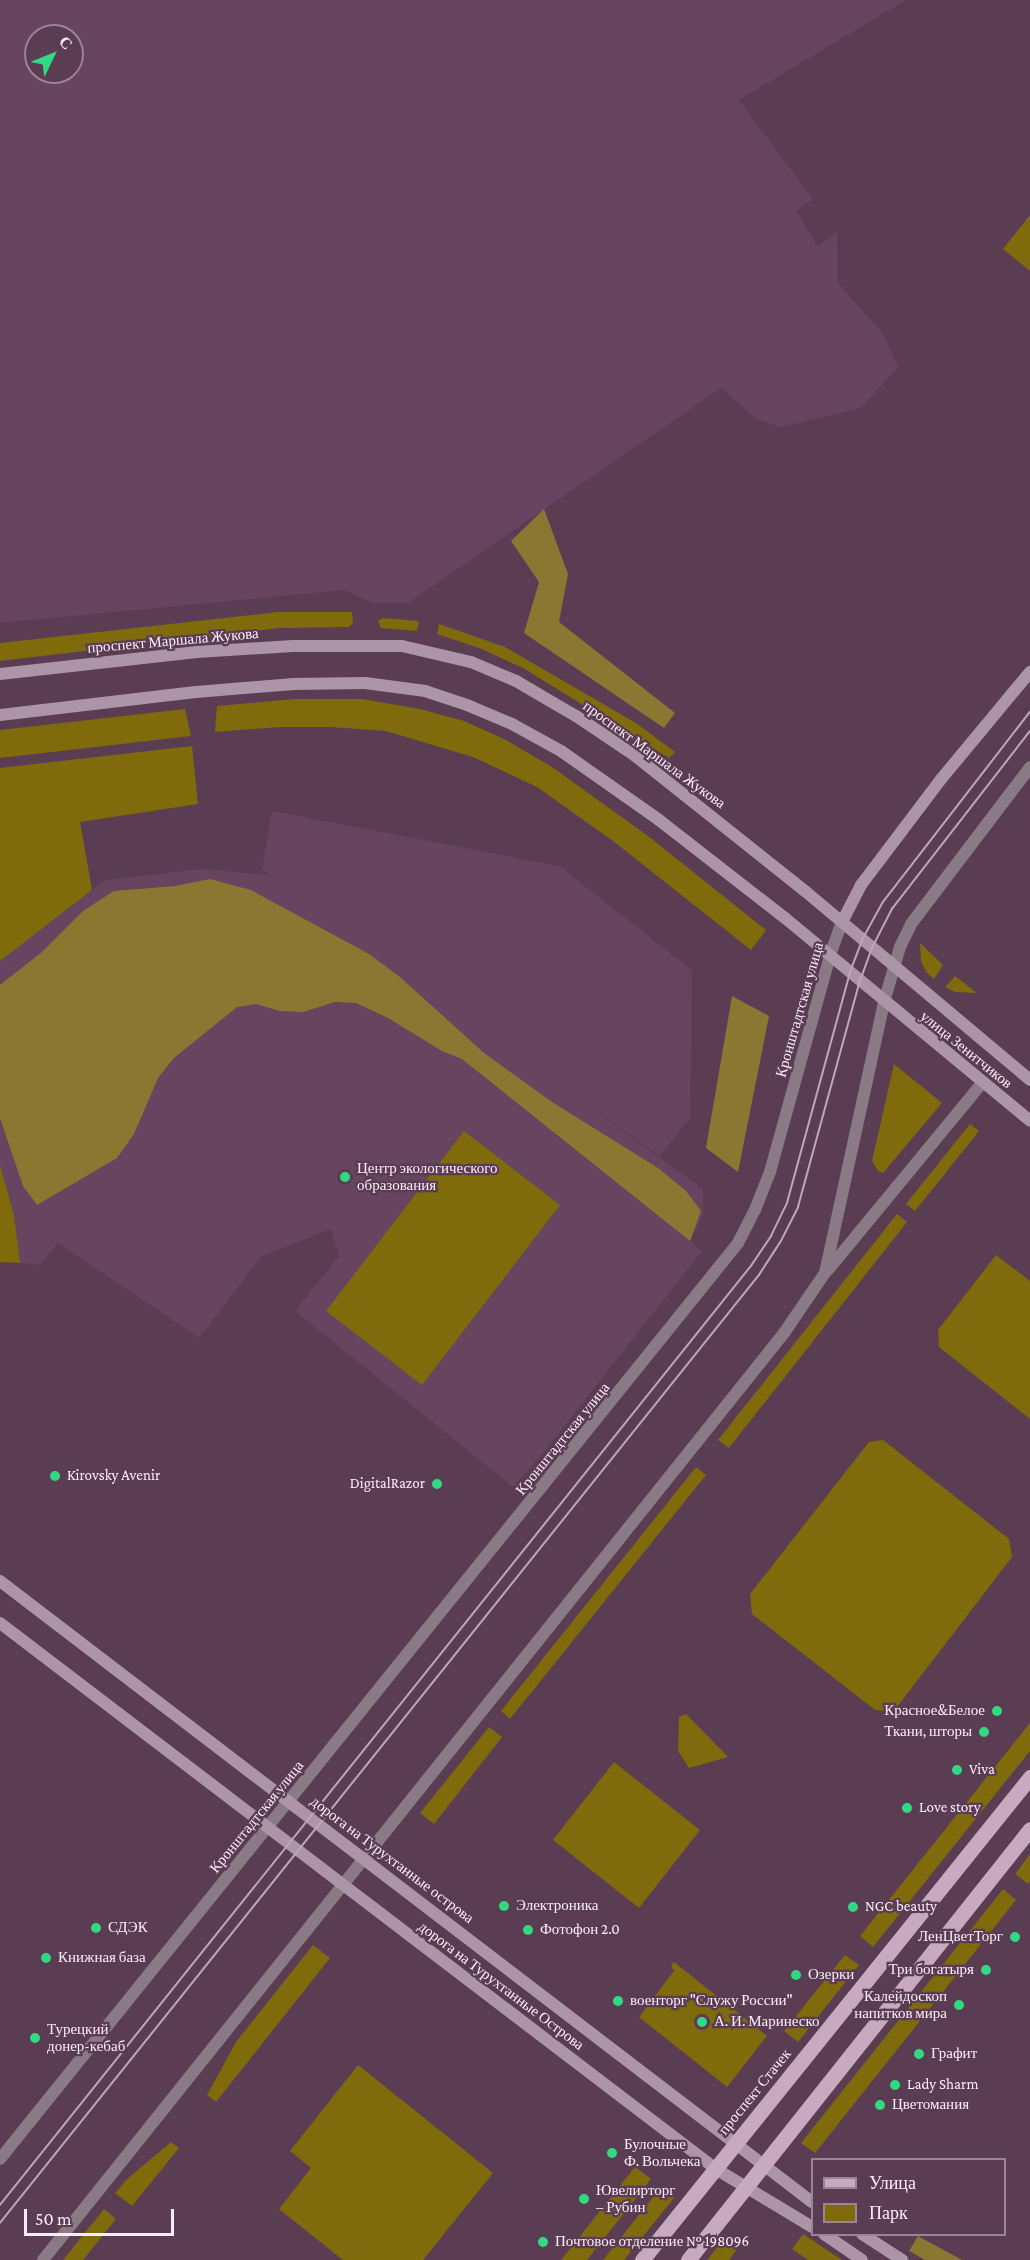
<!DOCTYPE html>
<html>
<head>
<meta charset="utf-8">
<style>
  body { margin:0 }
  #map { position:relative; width:1030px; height:2260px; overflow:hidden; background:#5a3d53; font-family:"Crimson Pro",serif }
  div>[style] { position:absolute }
  .built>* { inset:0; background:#67445f }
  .green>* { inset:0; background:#7f6a0c }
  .forest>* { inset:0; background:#8a7732 }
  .street>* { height:12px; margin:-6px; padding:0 6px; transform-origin:6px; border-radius:6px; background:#897a85 }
  .secondary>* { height:12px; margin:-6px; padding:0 6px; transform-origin:6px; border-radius:6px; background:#ac95a6 }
  .primary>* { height:15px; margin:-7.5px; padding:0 7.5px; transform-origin:7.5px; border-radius:7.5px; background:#c7aac0 }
  .tram>* { height:1.5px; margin:-0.75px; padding:0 0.75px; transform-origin:0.75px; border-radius:0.75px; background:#bea7b8 }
  .dots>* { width:16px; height:16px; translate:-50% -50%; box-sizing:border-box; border:3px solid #5a3d53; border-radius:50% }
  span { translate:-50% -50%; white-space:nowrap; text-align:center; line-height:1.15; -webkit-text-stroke:4.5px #5a3d53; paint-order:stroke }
  .street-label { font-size:15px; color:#feebf9 }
  .poi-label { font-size:15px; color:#feebf9 }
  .left { translate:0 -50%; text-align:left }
  .right { translate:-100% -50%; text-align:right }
  .legend { position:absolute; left:811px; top:2158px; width:195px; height:78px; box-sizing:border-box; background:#5a3d53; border:2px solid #9c8395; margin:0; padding:8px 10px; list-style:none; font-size:18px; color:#feebf9 }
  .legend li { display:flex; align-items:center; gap:12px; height:30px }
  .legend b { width:30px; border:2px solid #9c8395 }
  .north { position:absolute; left:24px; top:24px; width:60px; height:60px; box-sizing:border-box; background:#5a3d53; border:2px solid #9c8395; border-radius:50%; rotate:47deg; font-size:16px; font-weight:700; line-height:24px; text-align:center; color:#feebf9 }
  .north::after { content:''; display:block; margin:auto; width:21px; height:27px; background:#32d882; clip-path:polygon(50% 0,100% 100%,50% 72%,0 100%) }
  .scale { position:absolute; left:24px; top:2209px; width:150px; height:27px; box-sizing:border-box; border:3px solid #feebf9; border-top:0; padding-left:8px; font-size:18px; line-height:21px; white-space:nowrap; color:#feebf9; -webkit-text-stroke:4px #5a3d53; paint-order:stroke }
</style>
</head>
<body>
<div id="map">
  <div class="built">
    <i style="clip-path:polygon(evenodd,0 0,906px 0,739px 100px,813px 199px,796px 211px,818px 247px,837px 231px,838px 283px,883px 334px,898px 367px,861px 408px,781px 427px,756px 419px,721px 388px,408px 603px,373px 603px,344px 590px,0 623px,0 0,36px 36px,72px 36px,72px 72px,36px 72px,36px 36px)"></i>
    <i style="clip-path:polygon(272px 811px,559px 866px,692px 970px,690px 1118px,660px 1156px,550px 1078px,703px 1189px,703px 1214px,690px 1241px,702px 1251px,543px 1453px,513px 1487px,295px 1311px,339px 1256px,331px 1229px,262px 1256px,199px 1338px,58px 1243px,40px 1265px,20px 1263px,14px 1215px,0 1165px,0 961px,105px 880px,202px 869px,270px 875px,262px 869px)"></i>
  </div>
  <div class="green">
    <i style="clip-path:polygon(1030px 215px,1030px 271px,1003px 249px)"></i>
    <i style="clip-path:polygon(278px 612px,352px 612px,353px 623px,349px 627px,279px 628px,0 661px,0 643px)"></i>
    <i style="clip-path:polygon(383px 618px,419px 621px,417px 631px,381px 628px,378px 621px)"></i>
    <i style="clip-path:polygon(439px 624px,505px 647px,636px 723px,675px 752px,669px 758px,523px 668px,479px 648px,437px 634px)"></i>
    <i style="clip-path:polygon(294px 699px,362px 699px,420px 709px,464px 721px,506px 740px,552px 767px,648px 836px,766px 930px,751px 950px,613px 841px,537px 787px,473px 757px,386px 731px,331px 727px,280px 727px,215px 732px,217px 706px)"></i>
    <i style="clip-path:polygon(185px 709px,191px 736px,0 758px,0 730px)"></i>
    <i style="clip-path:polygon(192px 746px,198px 804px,80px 822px,92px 890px,0 961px,0 768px)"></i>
    <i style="clip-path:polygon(920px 943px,943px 965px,934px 979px,926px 972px,921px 961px)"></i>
    <i style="clip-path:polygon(955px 976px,977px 993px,955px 992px,945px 987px)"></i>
    <i style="clip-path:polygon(894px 1064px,942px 1103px,883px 1173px,878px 1171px,872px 1161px)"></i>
    <i style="clip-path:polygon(970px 1124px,979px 1131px,915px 1211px,906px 1204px)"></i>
    <i style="clip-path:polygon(464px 1131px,560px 1205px,422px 1385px,326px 1311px)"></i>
    <i style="clip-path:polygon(0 1165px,14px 1215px,20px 1263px,0 1262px)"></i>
    <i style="clip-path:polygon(897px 1214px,907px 1222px,729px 1448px,718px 1440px)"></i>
    <i style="clip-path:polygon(996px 1255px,1030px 1281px,1030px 1419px,939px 1347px,938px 1330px)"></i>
    <i style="clip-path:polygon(883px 1440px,1009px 1539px,1012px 1557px,894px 1711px,875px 1710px,752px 1614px,750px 1594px,869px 1442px)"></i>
    <i style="clip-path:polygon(696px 1467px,706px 1475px,510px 1719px,501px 1711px)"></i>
    <i style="clip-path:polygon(686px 1714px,728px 1757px,689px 1768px,678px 1751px,679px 1717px)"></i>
    <i style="clip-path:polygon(1030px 1723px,1030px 1751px,873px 1947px,860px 1936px)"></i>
    <i style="clip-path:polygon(489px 1727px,502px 1737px,434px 1824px,420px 1813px)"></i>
    <i style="clip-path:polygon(614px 1762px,700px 1830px,639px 1908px,553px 1840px)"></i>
    <i style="clip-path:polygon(1030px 1854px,1030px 1881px,1028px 1884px,1015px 1874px)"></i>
    <i style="clip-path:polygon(1003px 1889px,1016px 1900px,815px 2153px,801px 2143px)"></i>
    <i style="clip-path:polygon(313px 1945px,330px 1958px,216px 2102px,207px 2095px,236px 2042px)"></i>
    <i style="clip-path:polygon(845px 1955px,859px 1965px,798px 2042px,784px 2031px)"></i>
    <i style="clip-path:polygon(674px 1962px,767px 2036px,727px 2087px,639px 2017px,674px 1971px,671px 1966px)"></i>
    <i style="clip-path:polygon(358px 2065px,493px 2173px,423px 2260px,343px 2260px,279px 2209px,311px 2168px,290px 2151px)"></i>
    <i style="clip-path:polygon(171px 2142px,179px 2148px,132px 2206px,115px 2193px,126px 2180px)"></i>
    <i style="clip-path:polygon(635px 2167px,651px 2179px,587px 2260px,561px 2260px)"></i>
    <i style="clip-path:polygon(661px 2187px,674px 2198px,624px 2260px,603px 2260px)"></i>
    <i style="clip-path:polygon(104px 2209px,116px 2219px,83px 2260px,63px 2260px)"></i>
    <i style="clip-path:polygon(803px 2234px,842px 2260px,808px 2260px,792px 2249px)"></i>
    <i style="clip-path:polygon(725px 2237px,738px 2248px,729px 2260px,707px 2260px)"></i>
  </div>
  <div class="forest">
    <i style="clip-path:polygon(544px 509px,568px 574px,559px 622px,675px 713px,664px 728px,524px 633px,539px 582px,511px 541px)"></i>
    <i style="clip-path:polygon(210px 879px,251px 890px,369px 954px,400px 977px,484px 1053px,552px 1102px,658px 1168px,686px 1191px,701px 1211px,690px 1241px,462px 1059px,442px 1051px,388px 1018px,356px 1003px,335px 1002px,303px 1012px,280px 1011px,256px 1004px,237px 1007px,174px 1058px,158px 1078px,134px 1134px,117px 1158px,37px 1205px,23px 1186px,0 1118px,0 985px,42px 952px,83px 911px,114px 891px,175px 886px)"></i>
    <i style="clip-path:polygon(732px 996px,769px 1016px,738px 1172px,706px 1148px)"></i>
    <i style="clip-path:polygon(918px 2236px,962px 2260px,925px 2260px,909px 2251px)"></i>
  </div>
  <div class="street">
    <i style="left:828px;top:1270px;width:242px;rotate:-50.5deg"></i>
    <i style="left:0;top:2159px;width:1176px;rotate:-51.14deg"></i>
    <i style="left:738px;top:1243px;width:37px;rotate:-63deg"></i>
    <i style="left:755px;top:1210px;width:41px;rotate:-68.5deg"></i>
    <i style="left:770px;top:1172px;width:225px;rotate:-74.5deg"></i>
    <i style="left:830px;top:955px;width:35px;rotate:-70deg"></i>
    <i style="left:43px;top:2260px;width:1187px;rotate:-51.36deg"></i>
    <i style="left:784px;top:1333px;width:73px;rotate:-55.7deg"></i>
    <i style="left:825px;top:1273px;width:277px;rotate:-77.7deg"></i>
    <i style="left:884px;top:1002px;width:57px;rotate:-73.8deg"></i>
    <i style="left:900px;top:947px;width:25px;rotate:-64deg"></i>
    <i style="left:911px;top:924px;width:197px;rotate:-52.8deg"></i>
  </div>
  <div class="secondary">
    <i style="left:0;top:674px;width:198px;rotate:-6.4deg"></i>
    <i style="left:197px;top:652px;width:96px;rotate:-3.6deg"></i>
    <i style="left:293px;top:646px;width:109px"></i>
    <i style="left:402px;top:646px;width:71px;rotate:13.1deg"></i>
    <i style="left:471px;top:662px;width:49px;rotate:22.9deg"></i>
    <i style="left:516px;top:681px;width:69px;rotate:30.3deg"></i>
    <i style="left:576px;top:716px;width:70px;rotate:33.9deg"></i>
    <i style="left:634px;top:755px;width:218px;rotate:38.5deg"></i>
    <i style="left:805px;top:891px;width:294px;rotate:40deg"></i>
    <i style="left:0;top:715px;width:197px;rotate:-6.7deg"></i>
    <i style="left:196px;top:692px;width:98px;rotate:-4.7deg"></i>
    <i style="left:294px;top:684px;width:71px;rotate:-0.8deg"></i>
    <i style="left:365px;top:683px;width:61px;rotate:7.6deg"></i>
    <i style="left:425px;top:691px;width:44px;rotate:18.4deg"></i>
    <i style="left:467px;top:705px;width:49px;rotate:22.9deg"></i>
    <i style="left:512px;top:724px;width:56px;rotate:28.9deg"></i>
    <i style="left:561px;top:751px;width:120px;rotate:35.1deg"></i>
    <i style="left:659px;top:820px;width:160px;rotate:37.9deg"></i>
    <i style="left:785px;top:918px;width:318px;rotate:39.6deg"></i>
    <i style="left:842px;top:922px;width:42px;rotate:-62.8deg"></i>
    <i style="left:861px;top:885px;width:134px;rotate:-52.9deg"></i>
    <i style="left:942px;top:778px;width:138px;rotate:-50.3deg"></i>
    <i style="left:0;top:1581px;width:1022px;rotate:37.41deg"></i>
    <i style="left:0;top:1623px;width:900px;rotate:37.33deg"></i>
    <i style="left:716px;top:2169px;width:112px;rotate:31.1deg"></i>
    <i style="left:824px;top:2234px;width:46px;rotate:34.4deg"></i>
    <i style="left:862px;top:2234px;width:48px;rotate:33deg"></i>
  </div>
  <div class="primary">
    <i style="left:642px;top:2260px;width:620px;rotate:-51.22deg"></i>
    <i style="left:688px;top:2260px;width:550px;rotate:-51.57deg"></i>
  </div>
  <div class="tram">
    <i style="left:0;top:2205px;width:1202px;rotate:-51.35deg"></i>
    <i style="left:751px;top:1266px;width:36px;rotate:-56deg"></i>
    <i style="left:771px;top:1236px;width:37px;rotate:-64deg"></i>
    <i style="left:787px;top:1203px;width:239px;rotate:-74.7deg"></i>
    <i style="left:850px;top:972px;width:34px;rotate:-69deg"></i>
    <i style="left:862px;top:940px;width:43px;rotate:-61.1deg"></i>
    <i style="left:883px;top:902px;width:240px;rotate:-52.3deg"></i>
    <i style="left:0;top:2223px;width:1214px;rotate:-51.32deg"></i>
    <i style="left:759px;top:1275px;width:40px;rotate:-57.1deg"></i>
    <i style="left:781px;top:1241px;width:38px;rotate:-63deg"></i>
    <i style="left:798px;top:1207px;width:234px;rotate:-74.7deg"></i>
    <i style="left:860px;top:981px;width:35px;rotate:-70deg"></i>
    <i style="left:872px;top:948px;width:44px;rotate:-62.9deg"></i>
    <i style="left:892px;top:909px;width:225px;rotate:-52.2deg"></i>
  </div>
  <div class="dots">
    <i style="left:345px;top:1177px;background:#32d882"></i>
    <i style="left:55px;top:1476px;background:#32d882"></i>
    <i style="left:437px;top:1484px;background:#32d882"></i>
    <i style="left:997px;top:1711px;background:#32d882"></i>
    <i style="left:984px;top:1732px;background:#32d882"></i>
    <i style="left:957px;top:1770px;background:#32d882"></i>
    <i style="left:907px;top:1808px;background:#32d882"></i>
    <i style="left:504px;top:1906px;background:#32d882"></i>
    <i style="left:853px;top:1907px;background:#32d882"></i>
    <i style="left:96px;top:1928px;background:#32d882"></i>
    <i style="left:528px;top:1930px;background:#32d882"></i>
    <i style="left:1015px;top:1937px;background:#32d882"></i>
    <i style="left:46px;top:1958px;background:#32d882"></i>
    <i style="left:986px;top:1970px;background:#32d882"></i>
    <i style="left:796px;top:1975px;background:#32d882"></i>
    <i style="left:618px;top:2001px;background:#32d882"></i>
    <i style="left:959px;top:2005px;background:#32d882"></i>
    <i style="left:702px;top:2022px;background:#32d882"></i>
    <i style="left:35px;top:2038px;background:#32d882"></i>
    <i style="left:919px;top:2054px;background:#32d882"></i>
    <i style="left:895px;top:2085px;background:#32d882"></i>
    <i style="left:880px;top:2105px;background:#32d882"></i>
    <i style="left:612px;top:2153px;background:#32d882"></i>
    <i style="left:584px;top:2199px;background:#32d882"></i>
    <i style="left:543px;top:2242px;background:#32d882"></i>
  </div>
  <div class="street-label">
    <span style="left:173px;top:641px;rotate:-5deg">проспект Маршала Жукова</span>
    <span style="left:654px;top:755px;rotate:36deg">проспект Маршала Жукова</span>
    <span style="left:800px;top:1010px;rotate:-74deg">Кронштадтская улица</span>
    <span style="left:966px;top:1050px;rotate:39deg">улица Зенитчиков</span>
    <span style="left:563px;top:1439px;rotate:-51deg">Кронштадтская улица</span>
    <span style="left:257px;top:1817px;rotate:-51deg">Кронштадтская улица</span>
    <span style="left:392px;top:1860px;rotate:37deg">дорога на Турухтанные острова</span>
    <span style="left:501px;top:1986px;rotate:37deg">дорога на Турухтанные Острова</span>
    <span style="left:755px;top:2092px;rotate:-51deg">проспект Стачек</span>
  </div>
  <div class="poi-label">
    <span class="left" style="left:357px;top:1177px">Центр экологического<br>образования</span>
    <span class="left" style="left:67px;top:1476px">Kirovsky Avenir</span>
    <span class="right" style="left:425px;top:1484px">DigitalRazor</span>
    <span class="right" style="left:985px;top:1711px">Красное&amp;Белое</span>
    <span class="right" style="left:972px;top:1732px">Ткани, шторы</span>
    <span class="left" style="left:969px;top:1770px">Viva</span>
    <span class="left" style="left:919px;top:1808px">Love story</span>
    <span class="left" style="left:516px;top:1906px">Электроника</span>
    <span class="left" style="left:865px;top:1907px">NGC beauty</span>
    <span class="left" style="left:108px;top:1928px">СДЭК</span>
    <span class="left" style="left:540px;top:1930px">Фотофон 2.0</span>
    <span class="right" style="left:1003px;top:1937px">ЛенЦветТорг</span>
    <span class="left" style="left:58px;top:1958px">Книжная база</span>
    <span class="right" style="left:974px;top:1970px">Три богатыря</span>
    <span class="left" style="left:808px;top:1975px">Озерки</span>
    <span class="right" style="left:947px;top:2005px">Калейдоскоп<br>напитков мира</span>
    <span class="left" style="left:630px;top:2001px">военторг "Служу России"</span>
    <span class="left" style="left:714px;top:2022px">А. И. Маринеско</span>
    <span class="left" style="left:47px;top:2038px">Турецкий<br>донер-кебаб</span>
    <span class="left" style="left:931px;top:2054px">Графит</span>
    <span class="left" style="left:907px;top:2085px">Lady Sharm</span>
    <span class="left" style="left:892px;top:2105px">Цветомания</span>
    <span class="left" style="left:624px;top:2153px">Булочные<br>Ф. Вольчека</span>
    <span class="left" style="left:596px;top:2199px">Ювелирторг<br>– Рубин</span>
    <span class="left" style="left:555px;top:2242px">Почтовое отделение № 198096</span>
  </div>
  <ul class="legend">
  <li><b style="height:8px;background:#c7aac0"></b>Улица</li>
  <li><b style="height:16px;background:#7f6a0c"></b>Парк</li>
  </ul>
  <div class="north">С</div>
  <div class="scale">50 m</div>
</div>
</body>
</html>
